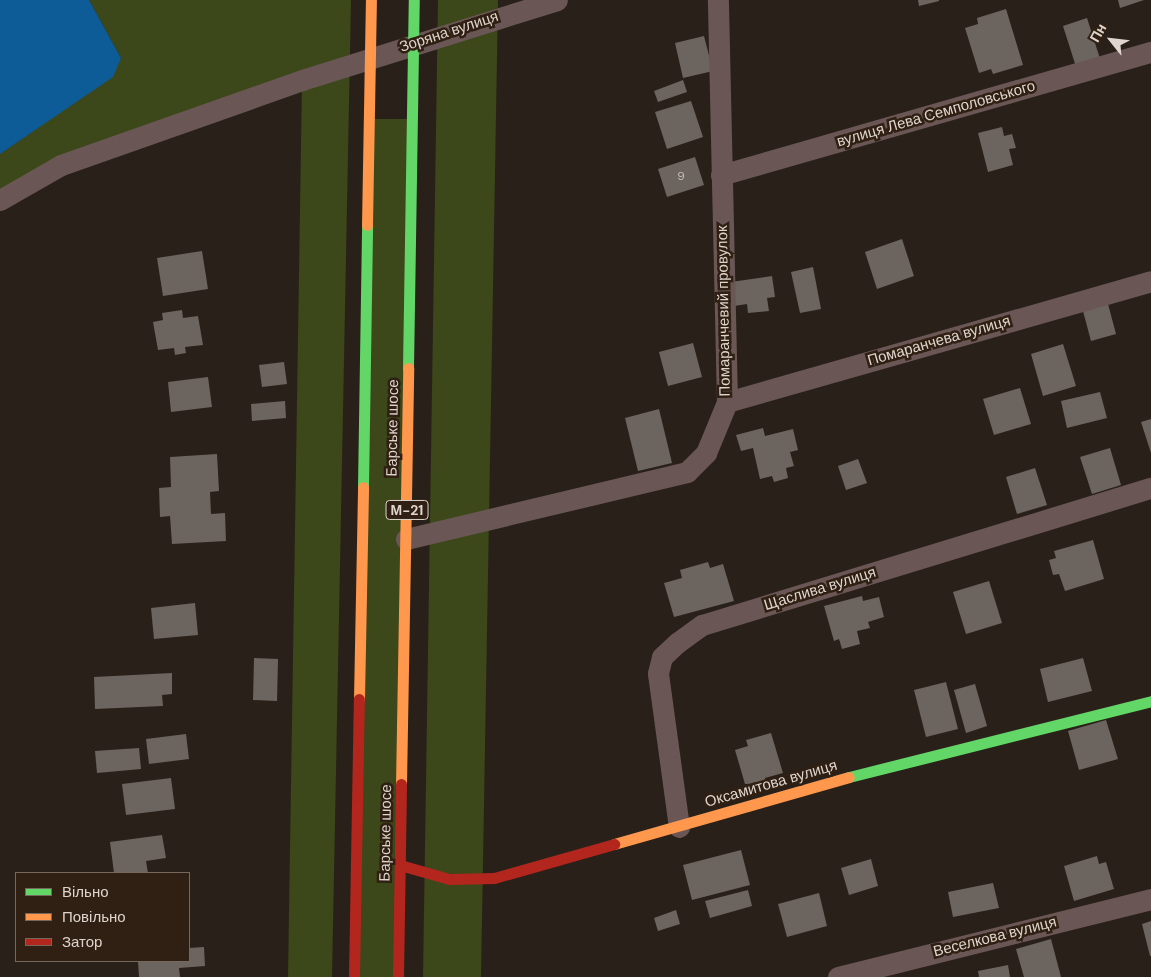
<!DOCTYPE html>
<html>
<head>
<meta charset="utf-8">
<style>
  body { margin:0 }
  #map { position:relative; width:1151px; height:977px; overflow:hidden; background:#292119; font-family:"DM Sans",sans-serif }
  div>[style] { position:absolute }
  .green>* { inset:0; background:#3c471a }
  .water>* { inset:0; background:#0e5c97 }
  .building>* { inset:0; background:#6c645e }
  .street>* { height:21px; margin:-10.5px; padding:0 10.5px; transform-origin:10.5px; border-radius:10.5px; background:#6a5755 }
  .fast>* { height:11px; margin:-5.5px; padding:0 5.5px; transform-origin:5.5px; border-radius:5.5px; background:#63d668 }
  .slow>* { height:11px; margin:-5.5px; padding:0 5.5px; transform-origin:5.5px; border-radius:5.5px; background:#ff974d }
  .jam>* { height:11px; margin:-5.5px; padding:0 5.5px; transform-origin:5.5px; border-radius:5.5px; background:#b3261e }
  span { translate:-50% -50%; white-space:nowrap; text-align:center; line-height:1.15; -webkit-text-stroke:5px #2f2013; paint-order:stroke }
  .number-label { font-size:12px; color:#c2b9b0 }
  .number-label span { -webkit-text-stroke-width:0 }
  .shield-label span { padding:1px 4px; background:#2f2013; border:1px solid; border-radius:4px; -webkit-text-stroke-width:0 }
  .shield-label { font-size:14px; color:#dfd5cc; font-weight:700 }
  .street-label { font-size:15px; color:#dfd5cc }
  .legend { position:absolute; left:15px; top:872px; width:175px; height:90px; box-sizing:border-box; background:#2f2013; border:1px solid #75685d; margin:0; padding:6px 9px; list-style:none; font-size:15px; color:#dfd5cc }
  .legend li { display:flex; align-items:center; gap:10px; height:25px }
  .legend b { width:25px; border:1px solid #75685d }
  .north { position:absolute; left:1086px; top:15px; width:50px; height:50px; -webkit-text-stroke:4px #2f2013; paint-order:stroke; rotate:299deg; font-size:14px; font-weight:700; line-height:20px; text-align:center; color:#dfd5cc }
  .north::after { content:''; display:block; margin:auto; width:18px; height:22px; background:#dfd5cc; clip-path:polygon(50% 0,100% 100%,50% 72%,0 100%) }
</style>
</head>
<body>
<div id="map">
  <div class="green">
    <i style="clip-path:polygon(89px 0,351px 0,332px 977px,288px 977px,302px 81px,0 200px,0 154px,43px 124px,121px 58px)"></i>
    <i style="clip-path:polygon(438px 0,498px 0,481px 977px,423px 977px)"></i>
    <i style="clip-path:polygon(369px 119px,412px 119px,399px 977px,355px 977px)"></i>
  </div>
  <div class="water">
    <i style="clip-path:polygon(0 0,89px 0,121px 58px,113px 77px,0 154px)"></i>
  </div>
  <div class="building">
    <i style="clip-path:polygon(918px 0,939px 0,939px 1px,919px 6px)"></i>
    <i style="clip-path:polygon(1118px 0,1144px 0,1120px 8px)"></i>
    <i style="clip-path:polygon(1006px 9px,1023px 65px,993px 74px,991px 69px,979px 73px,965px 28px,978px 24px,977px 18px)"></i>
    <i style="clip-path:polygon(1087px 18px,1102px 65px,1078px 73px,1063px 26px)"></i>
    <i style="clip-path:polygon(704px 36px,713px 71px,683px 78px,675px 43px)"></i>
    <i style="clip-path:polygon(683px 80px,687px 92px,658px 102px,654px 91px)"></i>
    <i style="clip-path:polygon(691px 101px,703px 137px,667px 149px,655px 112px)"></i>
    <i style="clip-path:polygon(1002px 127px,1004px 136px,1012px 134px,1016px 148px,1009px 149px,1013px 165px,988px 172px,978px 133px)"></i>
    <i style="clip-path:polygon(695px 157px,704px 185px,667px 197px,658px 169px)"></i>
    <i style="clip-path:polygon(902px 239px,914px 276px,877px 289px,865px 252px)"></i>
    <i style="clip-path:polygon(202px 251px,208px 289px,163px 296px,157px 258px)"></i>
    <i style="clip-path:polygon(813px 267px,821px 309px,800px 313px,791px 272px)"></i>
    <i style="clip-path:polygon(772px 276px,775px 297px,767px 298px,769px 311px,748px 313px,747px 304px,734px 306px,731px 282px)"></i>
    <i style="clip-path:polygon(1108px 304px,1116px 334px,1091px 341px,1083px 311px)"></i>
    <i style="clip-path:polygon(182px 310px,183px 318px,198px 316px,203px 345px,185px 347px,186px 353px,175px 355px,174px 348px,158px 350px,153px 322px,163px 320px,162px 313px)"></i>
    <i style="clip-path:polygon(693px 343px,702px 377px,668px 386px,659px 352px)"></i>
    <i style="clip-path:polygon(1063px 344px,1076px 386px,1043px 396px,1031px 354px)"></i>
    <i style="clip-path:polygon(284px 362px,287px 384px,262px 387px,259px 365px)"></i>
    <i style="clip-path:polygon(208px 377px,212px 407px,171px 412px,168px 382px)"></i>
    <i style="clip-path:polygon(1020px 388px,1031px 424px,994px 435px,983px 399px)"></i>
    <i style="clip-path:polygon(1100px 392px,1107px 418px,1067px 428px,1061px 401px)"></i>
    <i style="clip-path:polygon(285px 401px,286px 418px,252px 421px,251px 404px)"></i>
    <i style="clip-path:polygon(659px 409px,672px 463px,638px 471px,625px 418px)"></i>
    <i style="clip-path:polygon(1151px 419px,1151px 453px,1141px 422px)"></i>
    <i style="clip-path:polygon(763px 428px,765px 436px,793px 429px,798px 450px,790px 452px,794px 466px,786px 468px,788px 478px,774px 482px,772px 476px,760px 479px,753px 448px,741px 451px,736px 435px)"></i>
    <i style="clip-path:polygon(1110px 448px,1121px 485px,1092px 494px,1080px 457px)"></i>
    <i style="clip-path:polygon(217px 454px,219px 491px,210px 492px,211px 514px,225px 513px,226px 541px,172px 544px,170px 516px,160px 517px,159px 488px,171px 487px,170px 457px)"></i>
    <i style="clip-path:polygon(858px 459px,867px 483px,846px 490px,838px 466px)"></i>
    <i style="clip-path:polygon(1035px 468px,1047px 505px,1017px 514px,1006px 477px)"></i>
    <i style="clip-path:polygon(1093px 540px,1104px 579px,1065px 591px,1059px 574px,1053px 575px,1049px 560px,1056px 558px,1054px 551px)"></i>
    <i style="clip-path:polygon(708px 562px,710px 568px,723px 564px,734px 601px,674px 617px,664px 583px,682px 578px,680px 570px)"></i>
    <i style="clip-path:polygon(989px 581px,1002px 623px,966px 634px,953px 592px)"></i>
    <i style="clip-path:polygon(862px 596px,863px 601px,879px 597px,884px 617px,868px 622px,870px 628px,857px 631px,860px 644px,842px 649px,839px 639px,834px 641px,824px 606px)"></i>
    <i style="clip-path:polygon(195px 603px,198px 635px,154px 639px,151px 608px)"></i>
    <i style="clip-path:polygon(254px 658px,278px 659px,277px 701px,253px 700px)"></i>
    <i style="clip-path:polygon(1083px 658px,1092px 691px,1048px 702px,1040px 669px)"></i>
    <i style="clip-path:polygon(172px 673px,172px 694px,162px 695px,163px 706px,95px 709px,94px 677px)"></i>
    <i style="clip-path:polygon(946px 682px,958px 729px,926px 737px,914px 690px)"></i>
    <i style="clip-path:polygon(975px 684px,987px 726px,966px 733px,954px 690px)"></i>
    <i style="clip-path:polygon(1106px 720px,1118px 759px,1079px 770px,1068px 731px)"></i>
    <i style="clip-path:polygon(771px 733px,783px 773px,765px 778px,766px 783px,745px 784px,735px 750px,748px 746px,746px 740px)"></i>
    <i style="clip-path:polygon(186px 734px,189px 759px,149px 764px,146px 739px)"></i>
    <i style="clip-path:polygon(139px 748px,141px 769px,97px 773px,95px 751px)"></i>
    <i style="clip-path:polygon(171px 778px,175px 809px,126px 815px,122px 784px)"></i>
    <i style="clip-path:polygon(162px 835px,166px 858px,146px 861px,148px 873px,114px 873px,110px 842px)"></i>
    <i style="clip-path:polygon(741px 850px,750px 885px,692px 900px,683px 865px)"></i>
    <i style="clip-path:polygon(1097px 856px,1099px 864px,1106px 862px,1114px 889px,1074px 901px,1064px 866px)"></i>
    <i style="clip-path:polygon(871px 859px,878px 886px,849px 895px,841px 868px)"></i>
    <i style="clip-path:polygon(993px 883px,999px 908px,953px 917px,948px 892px)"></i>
    <i style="clip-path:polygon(748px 890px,752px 906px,710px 918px,705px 901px)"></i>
    <i style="clip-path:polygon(819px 893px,827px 926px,787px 937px,778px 904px)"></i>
    <i style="clip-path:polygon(676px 910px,680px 924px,658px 931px,654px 918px)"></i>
    <i style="clip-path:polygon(1151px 921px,1151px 956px,1150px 956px,1142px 924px)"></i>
    <i style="clip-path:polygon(1051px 939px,1061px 977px,1024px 977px,1016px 949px)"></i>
    <i style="clip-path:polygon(204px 947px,205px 966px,179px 968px,180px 977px,139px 977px,138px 961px,189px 961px,189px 948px)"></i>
    <i style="clip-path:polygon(1008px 965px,1010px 977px,979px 977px,978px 971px)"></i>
  </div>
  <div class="street">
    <i style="left:721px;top:175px;width:447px;rotate:-16deg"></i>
    <i style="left:0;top:200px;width:70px;rotate:-29.8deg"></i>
    <i style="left:61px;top:165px;width:256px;rotate:-19.4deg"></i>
    <i style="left:302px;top:80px;width:267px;rotate:-17.4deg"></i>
    <i style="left:727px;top:402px;width:441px;rotate:-15.9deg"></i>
    <i style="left:406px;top:539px;width:289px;rotate:-13.4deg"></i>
    <i style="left:687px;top:472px;width:27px;rotate:-45deg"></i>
    <i style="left:706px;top:453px;width:55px;rotate:-67.6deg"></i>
    <i style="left:727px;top:402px;width:402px;rotate:-91.3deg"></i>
    <i style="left:679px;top:827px;width:155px;rotate:-97.8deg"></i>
    <i style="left:658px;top:673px;width:16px;rotate:-76deg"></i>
    <i style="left:662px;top:657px;width:21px;rotate:-43deg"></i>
    <i style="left:677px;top:643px;width:31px;rotate:-36deg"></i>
    <i style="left:702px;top:625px;width:469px;rotate:-17deg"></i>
    <i style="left:838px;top:977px;width:323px;rotate:-14deg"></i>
  </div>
  <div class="fast">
    <i style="left:408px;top:368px;width:368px;rotate:-89.1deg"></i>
    <i style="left:363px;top:487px;width:262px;rotate:-89.1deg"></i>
    <i style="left:849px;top:777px;width:311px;rotate:-14.1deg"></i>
  </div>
  <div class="slow">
    <i style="left:367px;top:225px;width:225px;rotate:-89deg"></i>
    <i style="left:359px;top:699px;width:212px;rotate:-88.9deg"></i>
    <i style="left:401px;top:784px;width:416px;rotate:-89deg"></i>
    <i style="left:614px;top:844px;width:244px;rotate:-15.9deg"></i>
  </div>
  <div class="jam">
    <i style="left:400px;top:865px;width:51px;rotate:15.9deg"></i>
    <i style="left:449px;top:879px;width:45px;rotate:-1.3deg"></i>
    <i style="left:494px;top:878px;width:125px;rotate:-15.8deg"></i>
    <i style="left:354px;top:977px;width:278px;rotate:-89deg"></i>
    <i style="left:398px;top:977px;width:193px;rotate:-89.1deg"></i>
  </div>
  <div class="number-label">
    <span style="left:681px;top:177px">9</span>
  </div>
  <div class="shield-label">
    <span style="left:407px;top:510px">М-21</span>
  </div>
  <div class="street-label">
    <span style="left:449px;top:32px;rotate:-18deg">Зоряна вулиця</span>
    <span style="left:936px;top:114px;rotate:-16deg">вулиця Лева Семполовського</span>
    <span style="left:724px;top:311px;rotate:-91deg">Помаранчевий провулок</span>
    <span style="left:939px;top:341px;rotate:-16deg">Помаранчева вулиця</span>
    <span style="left:393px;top:428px;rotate:-89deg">Барське шосе</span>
    <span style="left:820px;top:589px;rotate:-17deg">Щаслива вулиця</span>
    <span style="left:771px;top:784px;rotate:-16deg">Оксамитова вулиця</span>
    <span style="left:386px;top:833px;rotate:-89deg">Барське шосе</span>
    <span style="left:995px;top:937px;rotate:-14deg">Веселкова вулиця</span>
  </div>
  <ul class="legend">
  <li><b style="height:6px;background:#63d668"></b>Вільно</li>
  <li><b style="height:6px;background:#ff974d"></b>Повільно</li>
  <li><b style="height:6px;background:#b3261e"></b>Затор</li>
  </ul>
  <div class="north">Пн</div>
</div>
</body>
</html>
